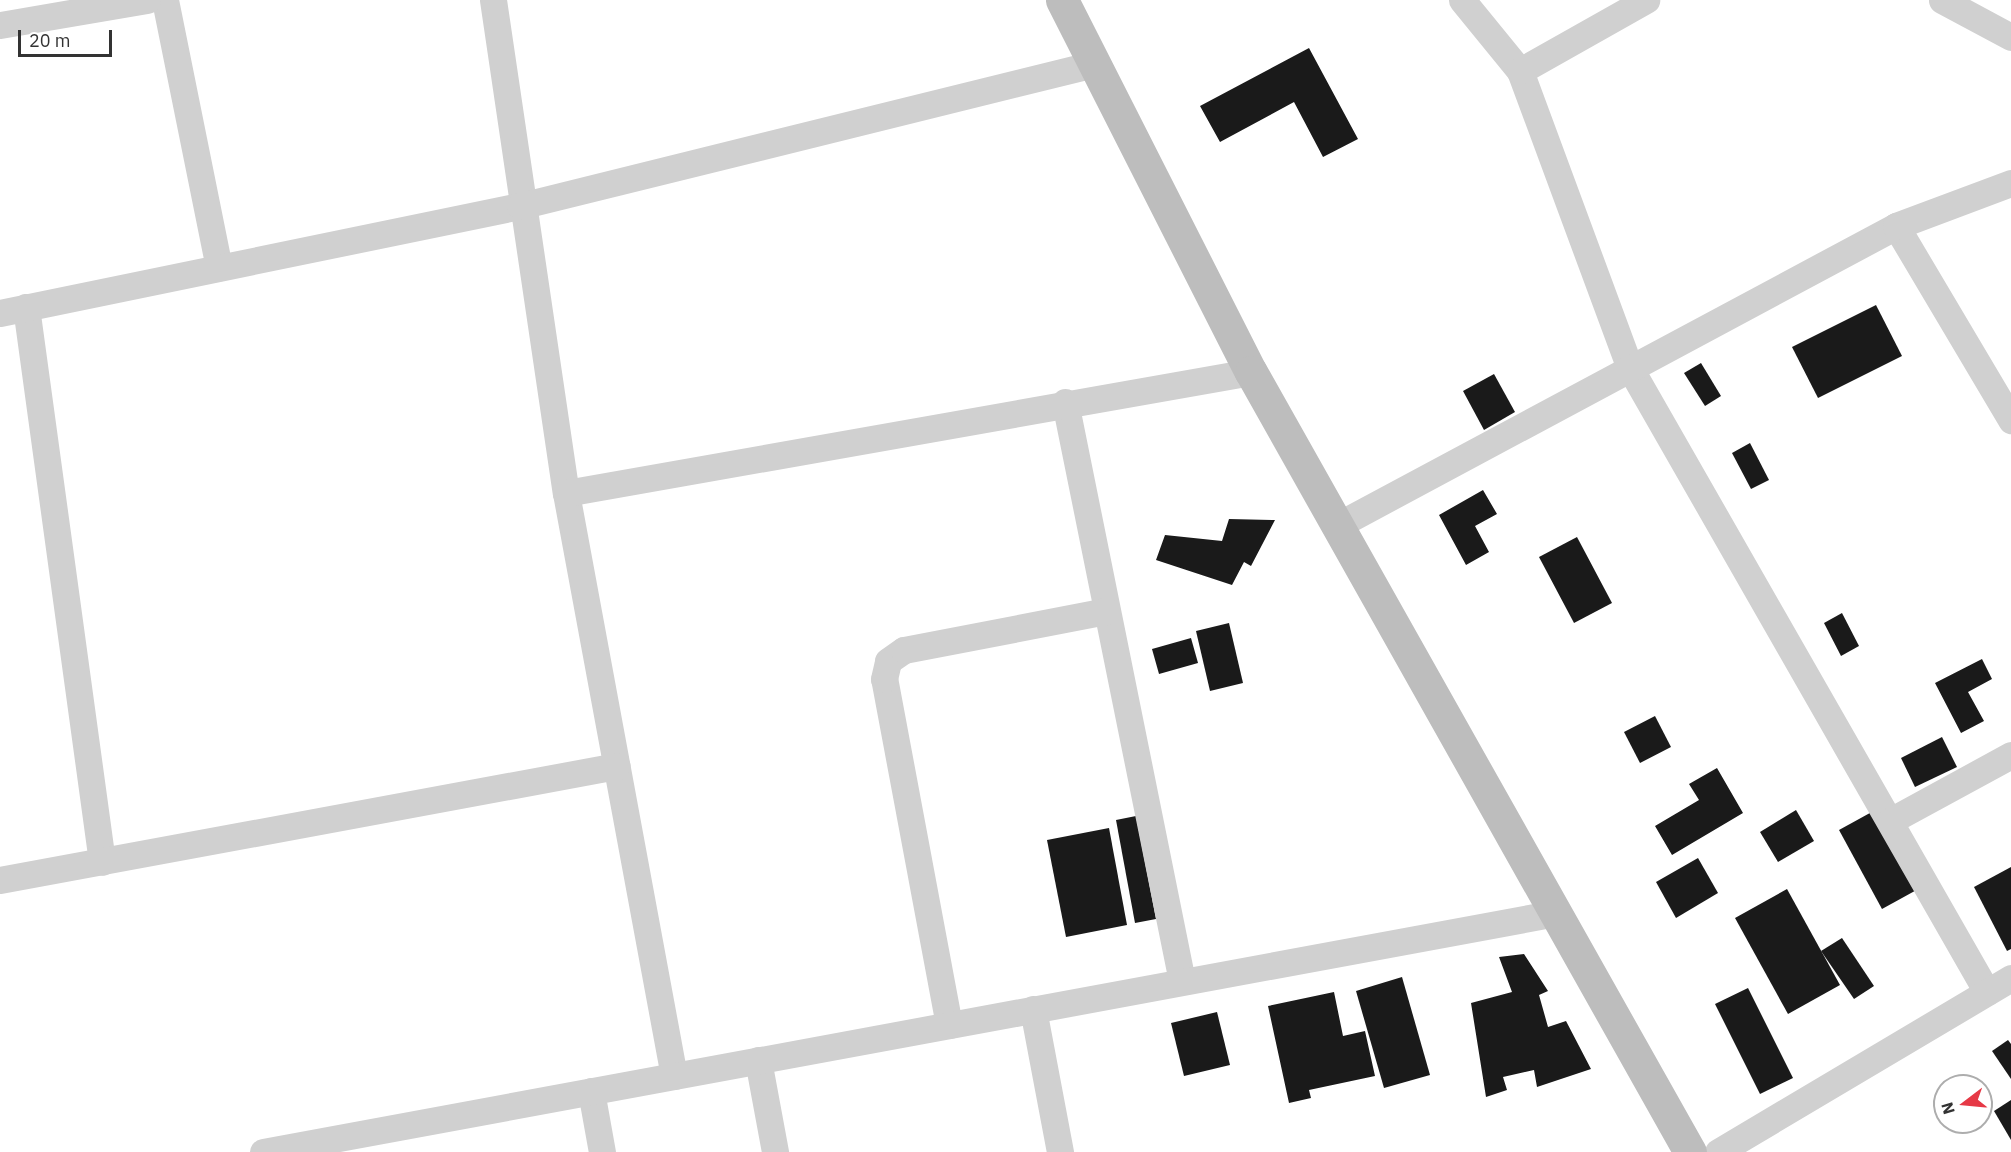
<!DOCTYPE html>
<html>
<head>
<meta charset="utf-8">
<style>
  body { margin:0 }
  #map { position:relative; width:2011px; height:1152px; overflow:hidden; background:#fff; font-family:"IBM Plex Sans",sans-serif }
  div>[style] { position:absolute }
  .building>* { inset:0; background:#1a1a1a }
  .street>* { height:27px; margin:-13.5px; padding:0 13.5px; transform-origin:13.5px; border-radius:13.5px; background:#d0d0d0 }
  .secondary>* { height:33px; margin:-16.5px; padding:0 16.5px; transform-origin:16.5px; border-radius:16.5px; background:#bdbdbd }
  span { translate:-50% -50%; white-space:nowrap; text-align:center; line-height:1.15; -webkit-text-stroke:6px #fff; paint-order:stroke }
  .north { position:absolute; left:1933px; top:1074px; width:60px; height:60px; box-sizing:border-box; background:#fff; border:2px solid #adadad; border-radius:50%; rotate:254deg; font-size:16px; font-weight:700; line-height:24px; text-align:center; color:#333 }
  .north::after { content:''; display:block; margin:auto; width:21px; height:27px; background:#e63946; clip-path:polygon(50% 0,100% 100%,50% 72%,0 100%) }
  .scale { position:absolute; left:18px; top:30px; width:94px; height:27px; box-sizing:border-box; border:3px solid #333; border-top:0; padding-left:8px; font-size:18px; line-height:21px; white-space:nowrap; color:#333; -webkit-text-stroke:4px #fff; paint-order:stroke }
</style>
</head>
<body>
<div id="map">
  <div class="building">
    <i style="clip-path:polygon(1309px 48px,1358px 139px,1323px 157px,1294px 102px,1220px 142px,1200px 106px)"></i>
    <i style="clip-path:polygon(1876px 305px,1902px 356px,1818px 398px,1792px 347px)"></i>
    <i style="clip-path:polygon(1701px 363px,1721px 396px,1705px 406px,1684px 373px)"></i>
    <i style="clip-path:polygon(1494px 374px,1515px 412px,1484px 430px,1463px 391px)"></i>
    <i style="clip-path:polygon(1750px 443px,1769px 480px,1751px 489px,1732px 453px)"></i>
    <i style="clip-path:polygon(1483px 490px,1497px 514px,1475px 526px,1489px 552px,1466px 565px,1439px 515px)"></i>
    <i style="clip-path:polygon(1229px 519px,1275px 520px,1251px 566px,1244px 562px,1232px 585px,1156px 560px,1165px 535px,1222px 541px)"></i>
    <i style="clip-path:polygon(1577px 537px,1612px 603px,1574px 623px,1539px 557px)"></i>
    <i style="clip-path:polygon(1842px 613px,1859px 646px,1841px 656px,1824px 623px)"></i>
    <i style="clip-path:polygon(1229px 623px,1243px 683px,1210px 691px,1196px 631px)"></i>
    <i style="clip-path:polygon(1191px 638px,1198px 663px,1159px 674px,1152px 649px)"></i>
    <i style="clip-path:polygon(1982px 659px,1992px 679px,1968px 692px,1984px 721px,1961px 733px,1935px 683px)"></i>
    <i style="clip-path:polygon(1655px 716px,1671px 747px,1640px 763px,1624px 732px)"></i>
    <i style="clip-path:polygon(1942px 737px,1957px 767px,1915px 787px,1901px 758px)"></i>
    <i style="clip-path:polygon(1717px 768px,1743px 813px,1672px 855px,1655px 826px,1699px 800px,1689px 784px)"></i>
    <i style="clip-path:polygon(1879px 808px,1922px 887px,1882px 909px,1839px 830px)"></i>
    <i style="clip-path:polygon(1796px 810px,1814px 841px,1778px 862px,1760px 832px)"></i>
    <i style="clip-path:polygon(1136px 816px,1156px 919px,1135px 923px,1116px 820px)"></i>
    <i style="clip-path:polygon(1109px 828px,1127px 925px,1066px 937px,1047px 840px)"></i>
    <i style="clip-path:polygon(1698px 858px,1718px 893px,1676px 918px,1656px 882px)"></i>
    <i style="clip-path:polygon(2011px 867px,2011px 949px,2007px 951px,1974px 887px)"></i>
    <i style="clip-path:polygon(1787px 889px,1840px 985px,1788px 1014px,1735px 918px)"></i>
    <i style="clip-path:polygon(1842px 938px,1874px 986px,1854px 999px,1821px 951px)"></i>
    <i style="clip-path:polygon(1524px 954px,1548px 991px,1539px 995px,1548px 1027px,1566px 1021px,1591px 1069px,1537px 1087px,1534px 1070px,1503px 1077px,1507px 1090px,1486px 1097px,1471px 1003px,1512px 992px,1499px 957px)"></i>
    <i style="clip-path:polygon(1402px 977px,1430px 1075px,1384px 1088px,1356px 991px)"></i>
    <i style="clip-path:polygon(1748px 988px,1793px 1078px,1760px 1094px,1715px 1004px)"></i>
    <i style="clip-path:polygon(1334px 992px,1343px 1036px,1365px 1031px,1375px 1076px,1309px 1090px,1311px 1098px,1289px 1103px,1268px 1006px)"></i>
    <i style="clip-path:polygon(1217px 1012px,1230px 1065px,1184px 1076px,1171px 1023px)"></i>
    <i style="clip-path:polygon(2008px 1040px,2011px 1044px,2011px 1079px,1992px 1051px)"></i>
    <i style="clip-path:polygon(2011px 1100px,2011px 1140px,1994px 1111px)"></i>
  </div>
  <div class="street">
    <i style="left:165px;top:0;width:273px;rotate:78.6deg"></i>
    <i style="left:493px;top:0;width:498px;rotate:81.6deg"></i>
    <i style="left:566px;top:493px;width:593px;rotate:79.51deg"></i>
    <i style="left:1462px;top:0;width:92px;rotate:50.8deg"></i>
    <i style="left:1520px;top:71px;width:317px;rotate:69.7deg"></i>
    <i style="left:1630px;top:368px;width:719px;rotate:60.23deg"></i>
    <i style="left:1942px;top:0;width:78px;rotate:28.2deg"></i>
    <i style="left:0;top:25px;width:149px;rotate:-9.7deg"></i>
    <i style="left:1520px;top:71px;width:145px;rotate:-29.4deg"></i>
    <i style="left:1896px;top:226px;width:226px;rotate:59.3deg"></i>
    <i style="left:26px;top:307px;width:560px;rotate:82.2deg"></i>
    <i style="left:0;top:313px;width:531px;rotate:-11.63deg"></i>
    <i style="left:520px;top:206px;width:591px;rotate:-13.9deg"></i>
    <i style="left:1065px;top:402px;width:591px;rotate:78.58deg"></i>
    <i style="left:566px;top:493px;width:696px;rotate:-10.02deg"></i>
    <i style="left:1338px;top:525px;width:633px;rotate:-28.18deg"></i>
    <i style="left:1896px;top:226px;width:123px;rotate:-20.5deg"></i>
    <i style="left:1890px;top:821px;width:138px;rotate:-28.6deg"></i>
    <i style="left:0;top:880px;width:627px;rotate:-10.47deg"></i>
    <i style="left:1033px;top:1009px;width:146px;rotate:79.3deg"></i>
    <i style="left:949px;top:1025px;width:352px;rotate:-100.6deg"></i>
    <i style="left:884px;top:679px;width:18px;rotate:-77deg"></i>
    <i style="left:888px;top:661px;width:19px;rotate:-35deg"></i>
    <i style="left:904px;top:650px;width:206px;rotate:-10.9deg"></i>
    <i style="left:758px;top:1060px;width:94px;rotate:79.5deg"></i>
    <i style="left:591px;top:1091px;width:62px;rotate:79.8deg"></i>
    <i style="left:263px;top:1152px;width:1315px;rotate:-10.47deg"></i>
    <i style="left:1718px;top:1152px;width:341px;rotate:-30.7deg"></i>
  </div>
  <div class="secondary">
    <i style="left:1062px;top:0;width:417px;rotate:63.1deg"></i>
    <i style="left:1251px;top:372px;width:895px;rotate:60.63deg"></i>
  </div>
  <div class="north">N</div>
  <div class="scale">20 m</div>
</div>
</body>
</html>
